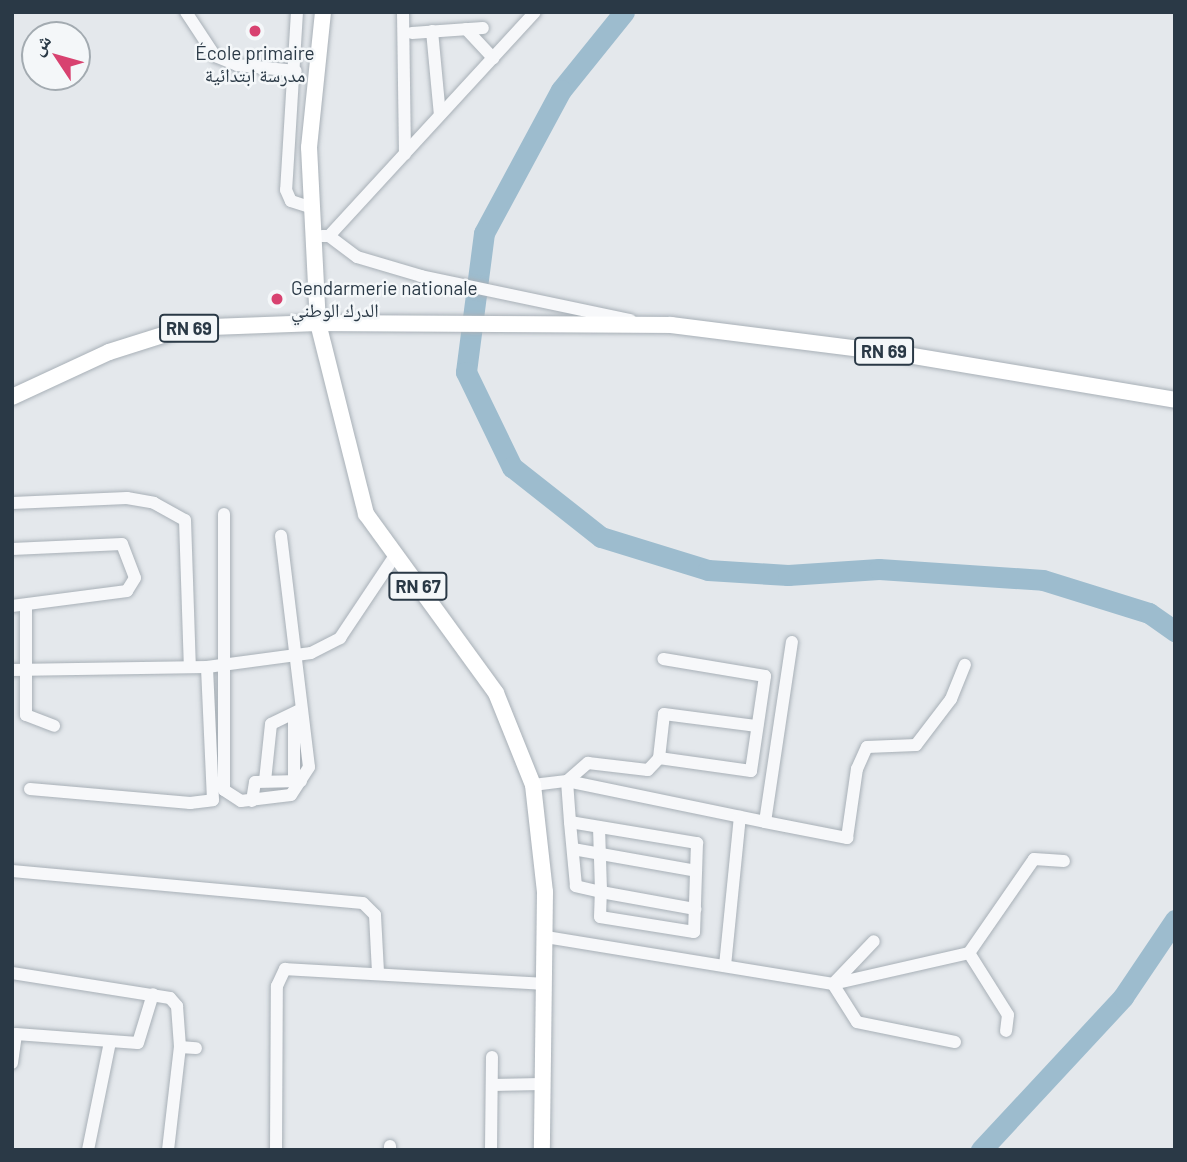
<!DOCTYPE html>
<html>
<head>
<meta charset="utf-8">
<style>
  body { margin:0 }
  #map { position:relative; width:1187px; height:1162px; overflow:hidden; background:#e4e8ec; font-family:Barlow,"Noto Naskh Arabic",sans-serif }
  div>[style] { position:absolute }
  .river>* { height:21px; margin:-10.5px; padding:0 10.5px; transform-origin:10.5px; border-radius:10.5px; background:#9dbcce }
  .roads { filter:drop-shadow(0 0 2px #a8b0b7) drop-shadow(0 0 2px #a8b0b7) }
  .minor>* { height:12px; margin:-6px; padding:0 6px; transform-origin:6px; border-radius:6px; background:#f7f8fa }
  .major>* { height:16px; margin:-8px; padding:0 8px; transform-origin:8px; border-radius:8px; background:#fff }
  .dots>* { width:19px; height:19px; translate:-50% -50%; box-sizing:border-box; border:4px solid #f4f7f9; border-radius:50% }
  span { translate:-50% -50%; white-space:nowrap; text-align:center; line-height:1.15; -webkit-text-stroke:5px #f4f7f9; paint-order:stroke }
  .shield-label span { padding:2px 5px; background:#f4f7f9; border:2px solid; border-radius:5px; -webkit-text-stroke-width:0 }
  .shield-label { font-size:18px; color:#2a3946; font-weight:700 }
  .poi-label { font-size:19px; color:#2a3946 }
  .left { translate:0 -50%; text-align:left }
  .frame { position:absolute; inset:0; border:14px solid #2a3946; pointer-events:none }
  .north { position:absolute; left:21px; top:21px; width:70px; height:70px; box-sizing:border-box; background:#f4f7f9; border:2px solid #a3abb1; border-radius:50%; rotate:306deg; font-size:19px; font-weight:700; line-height:28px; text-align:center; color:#2a3946 }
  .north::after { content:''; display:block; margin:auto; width:24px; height:32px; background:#d84270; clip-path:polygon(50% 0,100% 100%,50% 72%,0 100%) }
</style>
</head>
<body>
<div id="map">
  <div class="river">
    <i style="left:624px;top:12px;width:100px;rotate:128.9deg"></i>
    <i style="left:561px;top:90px;width:162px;rotate:118.3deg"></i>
    <i style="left:484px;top:233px;width:140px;rotate:97.4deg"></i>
    <i style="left:466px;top:372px;width:106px;rotate:64.2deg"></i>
    <i style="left:512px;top:467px;width:113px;rotate:38.2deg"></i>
    <i style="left:601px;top:537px;width:112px;rotate:17.1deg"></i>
    <i style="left:708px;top:570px;width:80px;rotate:3.6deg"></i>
    <i style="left:788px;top:575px;width:91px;rotate:-3.8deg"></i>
    <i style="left:879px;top:569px;width:164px;rotate:3.8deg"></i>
    <i style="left:1043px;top:580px;width:111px;rotate:17.3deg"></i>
    <i style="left:1149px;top:613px;width:32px;rotate:35deg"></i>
    <i style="left:981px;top:1150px;width:209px;rotate:-47.1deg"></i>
    <i style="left:1123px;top:997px;width:93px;rotate:-56deg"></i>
  </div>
  <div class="roads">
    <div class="minor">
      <i style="left:186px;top:12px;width:53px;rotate:56.6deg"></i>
      <i style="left:215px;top:56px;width:24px;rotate:22deg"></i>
      <i style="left:237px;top:65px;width:59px;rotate:5.8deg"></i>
      <i style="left:297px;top:12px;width:178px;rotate:93.5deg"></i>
      <i style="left:286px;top:190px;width:12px;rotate:66deg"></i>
      <i style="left:291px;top:201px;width:19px;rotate:18deg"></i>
      <i style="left:403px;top:12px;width:142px;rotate:89.2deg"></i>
      <i style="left:466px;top:29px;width:40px;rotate:47deg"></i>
      <i style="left:432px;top:31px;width:84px;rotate:84.6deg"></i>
      <i style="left:412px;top:33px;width:71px;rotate:-4deg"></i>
      <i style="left:322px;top:236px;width:7px"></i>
      <i style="left:329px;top:236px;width:304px;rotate:-47.4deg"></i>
      <i style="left:329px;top:236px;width:35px;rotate:37deg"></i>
      <i style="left:357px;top:257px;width:67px;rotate:16.5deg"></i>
      <i style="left:421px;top:276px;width:214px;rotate:11.9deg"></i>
      <i style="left:12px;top:503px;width:115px;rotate:-2.5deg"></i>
      <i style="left:127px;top:498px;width:27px;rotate:10deg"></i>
      <i style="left:154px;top:503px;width:35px;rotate:29deg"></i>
      <i style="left:185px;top:520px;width:147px;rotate:88.1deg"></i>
      <i style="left:224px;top:514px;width:276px;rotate:90deg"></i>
      <i style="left:224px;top:790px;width:20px;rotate:33deg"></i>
      <i style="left:241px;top:801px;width:50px;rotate:-6.8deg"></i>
      <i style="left:291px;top:795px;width:33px;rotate:-57deg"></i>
      <i style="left:309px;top:767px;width:233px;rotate:-96.9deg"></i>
      <i style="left:12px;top:549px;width:110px;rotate:-2.6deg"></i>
      <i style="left:122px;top:544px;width:36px;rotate:69deg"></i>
      <i style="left:135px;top:578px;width:15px;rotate:122deg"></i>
      <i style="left:127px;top:591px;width:116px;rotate:172.6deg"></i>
      <i style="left:26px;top:606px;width:109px;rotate:90deg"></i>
      <i style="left:26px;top:715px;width:30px;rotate:21deg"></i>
      <i style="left:12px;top:670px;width:195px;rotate:-0.9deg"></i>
      <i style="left:207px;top:667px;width:105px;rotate:-7.7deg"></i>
      <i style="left:311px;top:653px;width:33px;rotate:-27deg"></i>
      <i style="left:340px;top:638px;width:97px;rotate:-56.3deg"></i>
      <i style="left:659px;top:758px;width:44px;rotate:-83.5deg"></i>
      <i style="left:664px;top:714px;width:94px;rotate:7.4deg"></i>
      <i style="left:265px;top:781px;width:57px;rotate:-84deg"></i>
      <i style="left:271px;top:724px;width:30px;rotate:-26deg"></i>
      <i style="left:294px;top:781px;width:60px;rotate:-90deg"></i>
      <i style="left:294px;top:721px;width:13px;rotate:-58deg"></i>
      <i style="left:533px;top:785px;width:34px;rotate:-7deg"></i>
      <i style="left:567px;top:781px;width:202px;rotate:11.7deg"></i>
      <i style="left:765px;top:822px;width:182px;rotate:-81.5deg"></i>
      <i style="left:30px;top:789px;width:161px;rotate:5deg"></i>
      <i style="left:190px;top:803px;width:23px;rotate:-7deg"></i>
      <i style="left:213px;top:800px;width:133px;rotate:-92.6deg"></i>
      <i style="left:252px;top:801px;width:19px;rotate:-81deg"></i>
      <i style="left:255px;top:782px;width:46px;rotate:-1.2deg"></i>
      <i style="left:570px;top:822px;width:129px;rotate:9.4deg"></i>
      <i style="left:697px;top:843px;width:89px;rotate:91.9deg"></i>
      <i style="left:694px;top:932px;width:95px;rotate:-170.9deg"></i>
      <i style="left:600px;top:917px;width:25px;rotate:-88deg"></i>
      <i style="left:601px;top:892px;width:26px;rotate:-167deg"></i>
      <i style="left:576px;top:886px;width:64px;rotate:-95.4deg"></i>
      <i style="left:570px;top:822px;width:41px;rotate:-94.2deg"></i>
      <i style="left:567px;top:781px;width:28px;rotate:-41deg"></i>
      <i style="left:588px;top:763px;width:60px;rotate:6.7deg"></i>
      <i style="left:648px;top:770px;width:16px;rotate:-47deg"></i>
      <i style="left:659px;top:758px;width:93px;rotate:8deg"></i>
      <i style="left:751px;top:771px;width:96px;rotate:-81.6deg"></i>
      <i style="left:765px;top:676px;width:103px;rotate:-170.5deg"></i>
      <i style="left:765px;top:822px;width:84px;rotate:11deg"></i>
      <i style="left:847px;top:838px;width:70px;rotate:-81.8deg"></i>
      <i style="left:857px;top:769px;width:24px;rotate:-66deg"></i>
      <i style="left:867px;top:747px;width:49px;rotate:-2.3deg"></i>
      <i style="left:916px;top:745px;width:58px;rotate:-52.7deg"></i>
      <i style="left:951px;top:699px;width:37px;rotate:-68deg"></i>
      <i style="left:599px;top:827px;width:65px;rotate:88.2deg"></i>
      <i style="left:601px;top:892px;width:96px;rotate:10.3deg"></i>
      <i style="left:573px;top:849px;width:125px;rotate:10.1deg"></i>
      <i style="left:12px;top:871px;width:352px;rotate:5.2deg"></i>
      <i style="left:363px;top:903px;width:17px;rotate:45deg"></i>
      <i style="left:375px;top:915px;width:57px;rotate:87deg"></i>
      <i style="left:546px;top:937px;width:291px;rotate:9.3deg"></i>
      <i style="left:833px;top:984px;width:59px;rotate:-46.4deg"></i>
      <i style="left:969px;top:953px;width:73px;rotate:57.8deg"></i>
      <i style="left:1008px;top:1015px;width:16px;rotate:97deg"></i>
      <i style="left:725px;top:966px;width:150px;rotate:-84.3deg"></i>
      <i style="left:12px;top:973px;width:160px;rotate:9deg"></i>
      <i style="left:170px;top:998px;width:11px;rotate:49deg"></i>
      <i style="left:177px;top:1006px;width:41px;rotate:85.8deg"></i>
      <i style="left:955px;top:1042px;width:100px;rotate:-168.5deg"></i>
      <i style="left:857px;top:1022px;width:45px;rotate:-122.3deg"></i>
      <i style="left:833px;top:984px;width:139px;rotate:-12.8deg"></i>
      <i style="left:969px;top:953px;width:114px;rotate:-55.3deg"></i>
      <i style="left:1034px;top:859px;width:30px;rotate:4deg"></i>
      <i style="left:12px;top:1063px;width:29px;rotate:-82deg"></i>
      <i style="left:16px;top:1034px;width:122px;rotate:4.2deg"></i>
      <i style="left:138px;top:1043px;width:51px;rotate:-73deg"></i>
      <i style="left:492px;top:1085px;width:49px;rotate:-1.2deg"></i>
      <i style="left:390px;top:1146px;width:4px;rotate:90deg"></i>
      <i style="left:88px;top:1150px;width:110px;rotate:-78.5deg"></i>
      <i style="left:168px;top:1150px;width:104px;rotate:-83.4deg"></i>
      <i style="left:180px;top:1047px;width:16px;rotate:4deg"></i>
      <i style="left:276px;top:1150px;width:164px;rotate:-89.7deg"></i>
      <i style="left:277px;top:986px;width:19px;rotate:-65deg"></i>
      <i style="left:285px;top:969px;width:260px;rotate:3.3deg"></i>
      <i style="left:491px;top:1150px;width:93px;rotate:-89.4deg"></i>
    </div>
    <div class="major">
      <i style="left:323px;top:12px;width:136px;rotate:95.9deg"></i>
      <i style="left:309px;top:147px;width:176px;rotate:87.1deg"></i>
      <i style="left:318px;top:323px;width:197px;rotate:75.9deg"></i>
      <i style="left:366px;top:514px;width:221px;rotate:54deg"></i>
      <i style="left:496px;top:693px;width:99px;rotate:68.1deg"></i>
      <i style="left:533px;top:785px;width:108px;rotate:83.6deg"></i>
      <i style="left:545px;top:892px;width:258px;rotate:90.7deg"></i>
      <i style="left:12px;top:397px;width:107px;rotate:-24.9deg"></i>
      <i style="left:109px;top:352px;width:80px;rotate:-17.5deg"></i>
      <i style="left:185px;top:328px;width:133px;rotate:-2.2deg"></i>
      <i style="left:318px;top:323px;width:353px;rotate:0.3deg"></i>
      <i style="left:671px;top:325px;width:232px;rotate:7.2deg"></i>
      <i style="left:901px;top:354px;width:278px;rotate:9.5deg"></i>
    </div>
  </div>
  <div class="dots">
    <i style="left:255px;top:31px;background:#d84270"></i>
    <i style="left:277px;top:299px;background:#d84270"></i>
  </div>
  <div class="shield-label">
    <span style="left:189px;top:328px">RN 69</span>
    <span style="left:884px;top:351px">RN 69</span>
    <span style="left:418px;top:586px">RN 67</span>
  </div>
  <div class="poi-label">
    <span style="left:255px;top:64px">École primaire<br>مدرسة ابتدائية</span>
    <span class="left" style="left:291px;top:299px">Gendarmerie nationale<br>الدرك الوطني</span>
  </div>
  <div class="frame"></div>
  <div class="north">ش</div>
</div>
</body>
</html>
